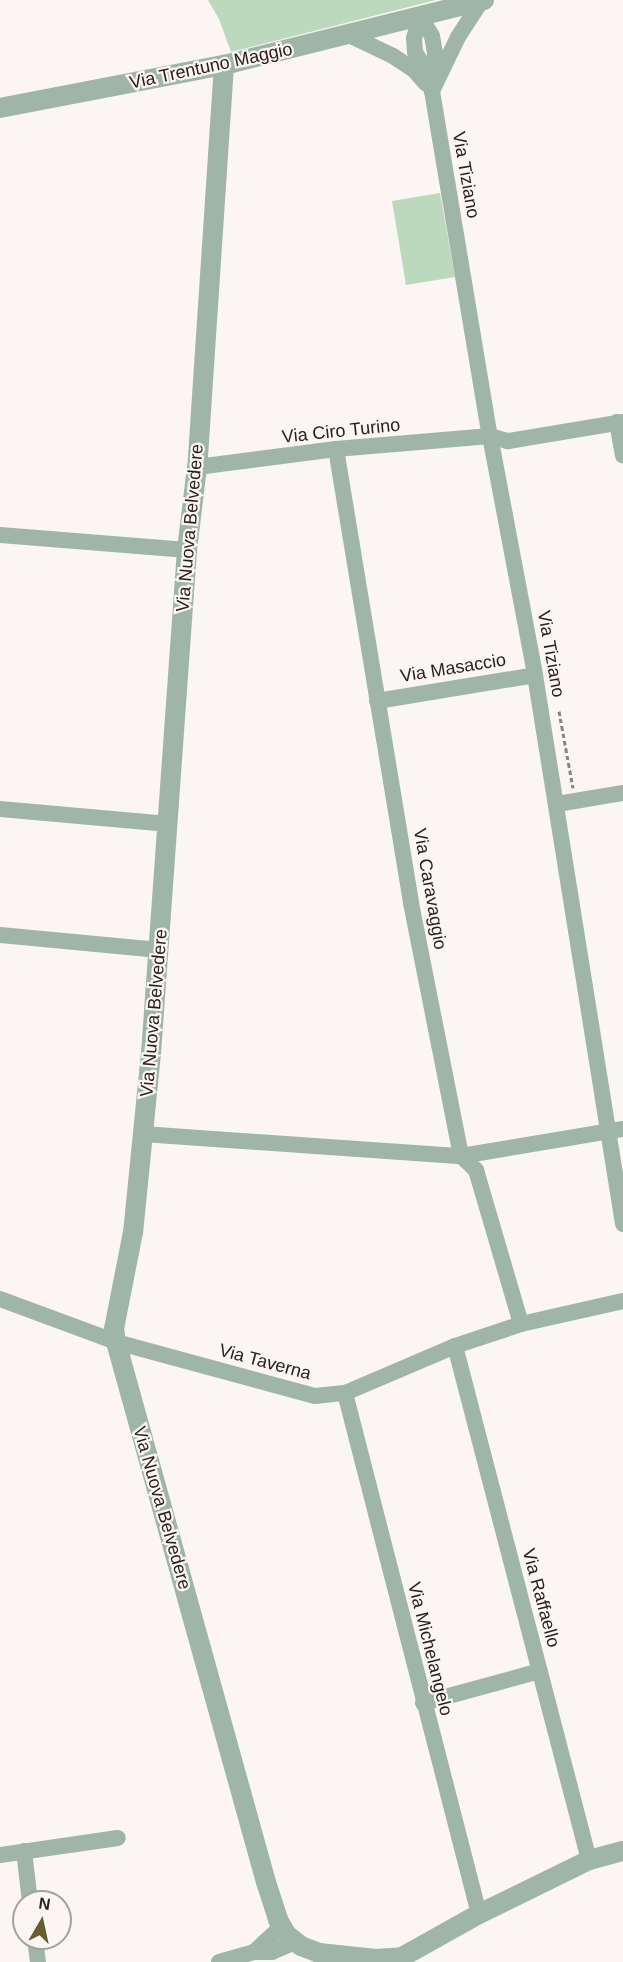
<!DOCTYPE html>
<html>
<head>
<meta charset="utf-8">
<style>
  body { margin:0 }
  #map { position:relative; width:623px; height:1962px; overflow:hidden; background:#fbf5f3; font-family:Helvetica,sans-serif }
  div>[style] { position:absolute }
  .green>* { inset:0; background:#bcd9bd }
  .path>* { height:3px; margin-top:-1.5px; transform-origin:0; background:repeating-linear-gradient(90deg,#8b8380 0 4.5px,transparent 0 7.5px) }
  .minor>* { height:16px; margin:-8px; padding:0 8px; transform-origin:8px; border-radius:8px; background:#9fb6a7 }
  .tertiary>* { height:20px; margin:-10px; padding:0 10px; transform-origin:10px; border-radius:10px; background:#9fb6a7 }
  span { translate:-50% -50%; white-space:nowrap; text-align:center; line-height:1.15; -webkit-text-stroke:4.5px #fbf5f3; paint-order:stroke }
  .street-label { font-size:18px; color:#2a201c }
  .north { position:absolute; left:12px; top:1890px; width:60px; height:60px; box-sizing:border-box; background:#fbf5f3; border:2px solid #a7a09d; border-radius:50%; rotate:9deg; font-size:16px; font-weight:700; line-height:24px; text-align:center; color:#2a201c }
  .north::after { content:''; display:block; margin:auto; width:21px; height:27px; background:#655d2a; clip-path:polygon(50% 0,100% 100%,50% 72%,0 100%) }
</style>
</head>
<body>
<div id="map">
  <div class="green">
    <i style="clip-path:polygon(208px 0,436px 0,231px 52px,219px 19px)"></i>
    <i style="clip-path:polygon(440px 193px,455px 277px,406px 285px,392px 201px)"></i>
  </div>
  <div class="path">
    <i style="left:559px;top:711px;width:78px;rotate:79.7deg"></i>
  </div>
  <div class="minor">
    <i style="left:420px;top:16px;width:23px;rotate:105deg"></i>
    <i style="left:414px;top:38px;width:14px;rotate:86deg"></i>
    <i style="left:415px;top:52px;width:17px;rotate:59deg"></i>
    <i style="left:424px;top:67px;width:25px;rotate:72deg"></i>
    <i style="left:432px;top:91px;width:350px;rotate:80.5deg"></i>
    <i style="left:490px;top:436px;width:243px;rotate:79.3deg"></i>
    <i style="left:535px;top:675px;width:556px;rotate:80.89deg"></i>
    <i style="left:420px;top:16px;width:23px;rotate:59deg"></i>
    <i style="left:432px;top:36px;width:17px;rotate:80deg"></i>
    <i style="left:435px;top:53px;width:28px;rotate:96deg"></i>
    <i style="left:347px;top:34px;width:51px;rotate:25.6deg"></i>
    <i style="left:393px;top:56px;width:25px;rotate:34deg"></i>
    <i style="left:414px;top:70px;width:18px;rotate:49deg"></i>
    <i style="left:432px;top:91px;width:60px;rotate:-64.3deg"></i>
    <i style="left:458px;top:37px;width:44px;rotate:-57deg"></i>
    <i style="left:617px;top:422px;width:34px;rotate:80deg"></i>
    <i style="left:336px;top:449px;width:460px;rotate:80.6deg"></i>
    <i style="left:411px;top:903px;width:258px;rotate:78.8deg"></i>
    <i style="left:461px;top:1156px;width:21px;rotate:43deg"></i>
    <i style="left:476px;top:1170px;width:160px;rotate:73.7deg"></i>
    <i style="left:197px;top:467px;width:140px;rotate:-7.4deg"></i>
    <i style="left:336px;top:449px;width:155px;rotate:-4.8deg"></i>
    <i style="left:490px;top:436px;width:19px;rotate:16deg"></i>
    <i style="left:508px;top:441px;width:117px;rotate:-9.4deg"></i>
    <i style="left:0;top:535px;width:188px;rotate:4.6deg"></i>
    <i style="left:377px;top:701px;width:160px;rotate:-9.3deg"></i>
    <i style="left:557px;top:804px;width:67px;rotate:-9.5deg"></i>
    <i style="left:0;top:809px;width:169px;rotate:5.1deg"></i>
    <i style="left:0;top:935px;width:160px;rotate:5.4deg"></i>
    <i style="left:143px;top:1134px;width:319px;rotate:4deg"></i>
    <i style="left:461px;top:1156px;width:164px;rotate:-9.5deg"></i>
    <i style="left:0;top:1299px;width:124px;rotate:20.3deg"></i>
    <i style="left:116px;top:1342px;width:206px;rotate:15.2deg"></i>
    <i style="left:315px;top:1396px;width:30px;rotate:-6deg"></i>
    <i style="left:345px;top:1393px;width:120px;rotate:-23.1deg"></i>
    <i style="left:455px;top:1346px;width:70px;rotate:-18.4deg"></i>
    <i style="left:521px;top:1324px;width:105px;rotate:-12.7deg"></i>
    <i style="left:455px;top:1346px;width:531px;rotate:75.39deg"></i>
    <i style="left:345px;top:1393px;width:538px;rotate:75.58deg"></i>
    <i style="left:423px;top:1703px;width:121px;rotate:-15.3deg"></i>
    <i style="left:24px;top:1851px;width:51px;rotate:83.3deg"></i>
    <i style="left:0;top:1855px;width:119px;rotate:-8.2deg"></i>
    <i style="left:35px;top:1938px;width:24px;rotate:83deg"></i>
    <i style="left:254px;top:1952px;width:37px;rotate:-43deg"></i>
    <i style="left:219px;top:1962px;width:36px;rotate:-16deg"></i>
    <i style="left:254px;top:1952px;width:18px"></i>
    <i style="left:272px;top:1952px;width:25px;rotate:-23deg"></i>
  </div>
  <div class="tertiary">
    <i style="left:224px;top:65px;width:403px;rotate:93.8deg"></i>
    <i style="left:197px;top:467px;width:84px;rotate:96.9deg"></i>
    <i style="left:187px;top:550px;width:504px;rotate:94.09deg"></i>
    <i style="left:151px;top:1053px;width:180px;rotate:95.7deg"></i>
    <i style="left:133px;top:1232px;width:99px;rotate:101.1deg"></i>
    <i style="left:114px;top:1329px;width:13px;rotate:81deg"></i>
    <i style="left:116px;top:1342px;width:560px;rotate:74.48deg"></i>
    <i style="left:266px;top:1882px;width:40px;rotate:72deg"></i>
    <i style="left:278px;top:1920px;width:17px;rotate:59deg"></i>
    <i style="left:287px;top:1935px;width:18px;rotate:38deg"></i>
    <i style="left:301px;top:1946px;width:19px;rotate:21deg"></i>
    <i style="left:319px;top:1953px;width:57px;rotate:6deg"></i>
    <i style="left:376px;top:1959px;width:26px;rotate:-4deg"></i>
    <i style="left:402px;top:1957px;width:88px;rotate:-29.2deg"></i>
    <i style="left:479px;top:1914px;width:123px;rotate:-26.1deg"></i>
    <i style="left:589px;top:1860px;width:35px;rotate:-15deg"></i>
    <i style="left:0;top:108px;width:228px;rotate:-10.9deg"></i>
    <i style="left:224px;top:65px;width:268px;rotate:-14deg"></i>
  </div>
  <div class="street-label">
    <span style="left:211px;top:66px;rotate:-12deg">Via Trentuno Maggio</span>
    <span style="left:466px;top:175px;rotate:80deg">Via Tiziano</span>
    <span style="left:341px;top:431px;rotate:-6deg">Via Ciro Turino</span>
    <span style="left:190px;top:528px;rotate:-85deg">Via Nuova Belvedere</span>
    <span style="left:551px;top:654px;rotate:80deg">Via Tiziano</span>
    <span style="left:453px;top:668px;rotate:-9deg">Via Masaccio</span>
    <span style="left:430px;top:889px;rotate:80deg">Via Caravaggio</span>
    <span style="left:154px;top:1013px;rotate:-85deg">Via Nuova Belvedere</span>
    <span style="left:265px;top:1362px;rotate:15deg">Via Taverna</span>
    <span style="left:162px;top:1508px;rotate:74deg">Via Nuova Belvedere</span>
    <span style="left:541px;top:1598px;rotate:75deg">Via Raffaello</span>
    <span style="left:430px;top:1649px;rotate:76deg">Via Michelangelo</span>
  </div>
  <div class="north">N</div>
</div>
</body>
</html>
